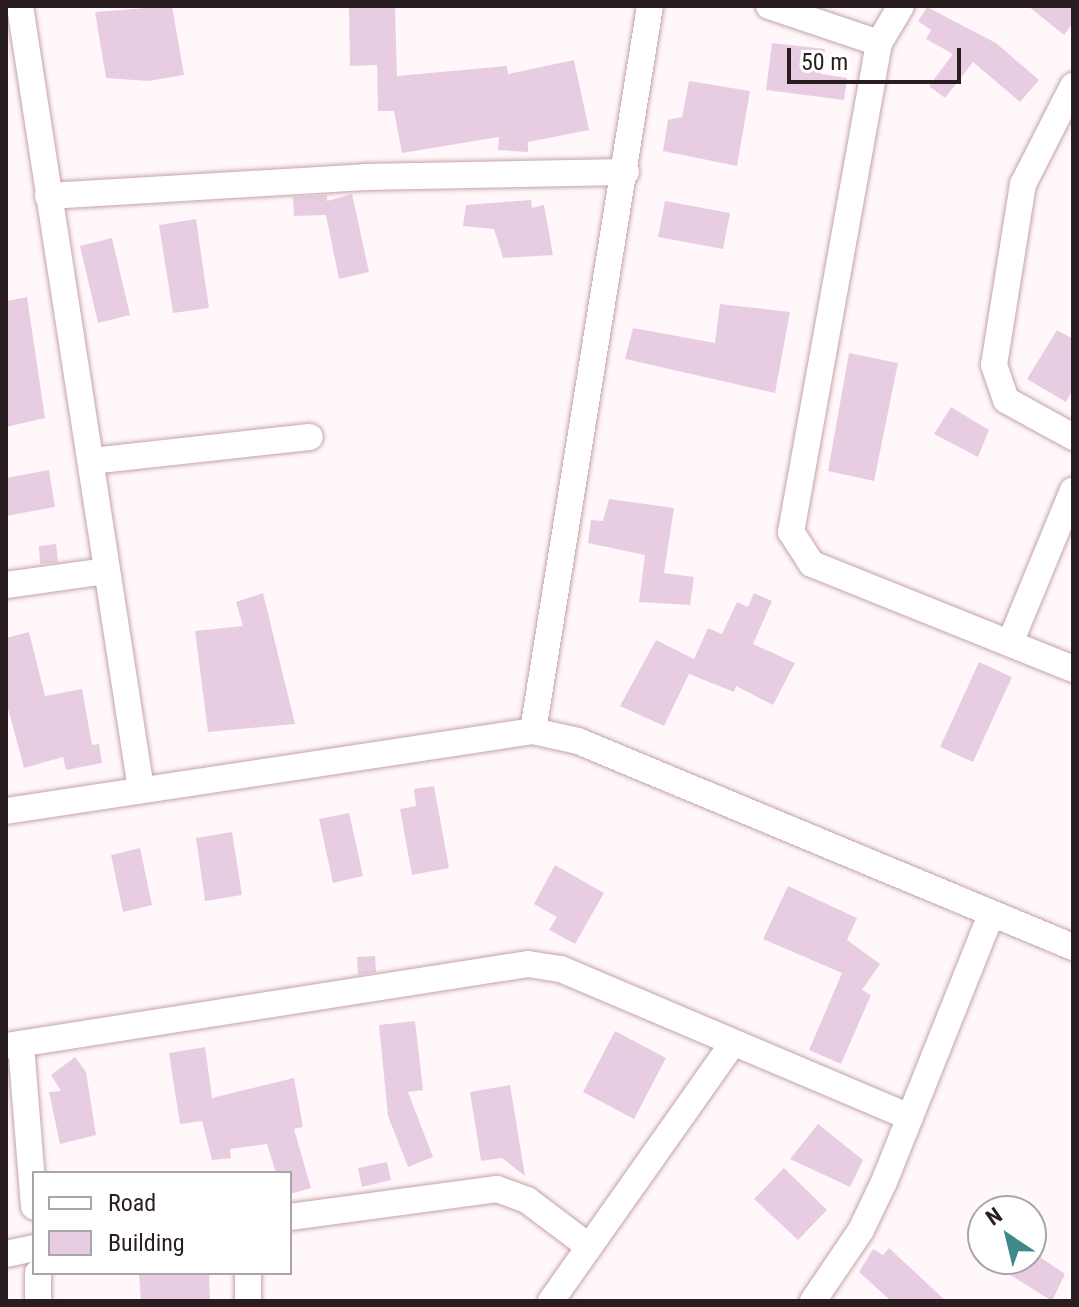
<!DOCTYPE html>
<html>
<head>
<meta charset="utf-8">
<style>
  body { margin:0 }
  #map { position:relative; width:1079px; height:1307px; overflow:hidden; background:#fff7f9; font-family:"Roboto Condensed",sans-serif }
  div>[style] { position:absolute }
  .building>* { inset:0; background:#e8cde2 }
  .roads { filter:drop-shadow(0 0 2px #c5a3a9) drop-shadow(0 0 2px #c5a3a9) }
  .street>* { height:26px; margin:-13px; padding:0 13px; transform-origin:13px; border-radius:13px; background:#fff }
  span { translate:-50% -50%; white-space:nowrap; text-align:center; line-height:1.15; -webkit-text-stroke:6px #fff; paint-order:stroke }
  .frame { position:absolute; inset:0; border:8px solid #2a1d20; pointer-events:none }
  .legend { position:absolute; left:32px; top:1171px; width:260px; height:104px; box-sizing:border-box; background:#fff; border:2px solid #aaa5a6; margin:0; padding:10px 14px; list-style:none; font-size:24px; color:#2a1d20 }
  .legend li { display:flex; align-items:center; gap:16px; height:40px }
  .legend b { width:40px; border:2px solid #aaa5a6 }
  .north { position:absolute; left:967px; top:1195px; width:80px; height:80px; box-sizing:border-box; background:#fff; border:2px solid #aaa5a6; border-radius:50%; rotate:325deg; font-size:22px; font-weight:700; line-height:32px; text-align:center; color:#2a1d20 }
  .north::after { content:''; display:block; margin:auto; width:28px; height:36px; background:#408889; clip-path:polygon(50% 0,100% 100%,50% 72%,0 100%) }
  .scale { position:absolute; left:787px; top:48px; width:174px; height:36px; box-sizing:border-box; border:4px solid #2a1d20; border-top:0; padding-left:10px; font-size:24px; line-height:28px; white-space:nowrap; color:#2a1d20; -webkit-text-stroke:6px #fff; paint-order:stroke }
</style>
</head>
<body>
<div id="map">
  <div class="building">
    <i style="clip-path:polygon(172px 6px,184px 75px,148px 81px,106px 78px,95px 12px)"></i>
    <i style="clip-path:polygon(349px 6px,395px 6px,397px 76px,507px 66px,508px 74px,574px 60px,589px 130px,528px 142px,528px 152px,498px 150px,499px 137px,402px 153px,394px 111px,378px 111px,377px 65px,350px 66px)"></i>
    <i style="clip-path:polygon(1028px 6px,1073px 6px,1073px 23px,1064px 35px)"></i>
    <i style="clip-path:polygon(927px 7px,996px 43px,1039px 80px,1020px 102px,973px 62px,945px 98px,929px 86px,953px 54px,926px 39px,931px 30px,918px 21px)"></i>
    <i style="clip-path:polygon(772px 43px,825px 49px,821px 74px,847px 78px,844px 100px,766px 90px)"></i>
    <i style="clip-path:polygon(689px 81px,750px 91px,737px 166px,663px 151px,668px 120px,682px 117px)"></i>
    <i style="clip-path:polygon(352px 194px,369px 272px,339px 279px,326px 215px,294px 216px,293px 197px,327px 195px,327px 201px)"></i>
    <i style="clip-path:polygon(531px 200px,532px 208px,544px 205px,553px 255px,503px 258px,494px 229px,463px 226px,466px 205px)"></i>
    <i style="clip-path:polygon(665px 201px,730px 213px,723px 249px,658px 237px)"></i>
    <i style="clip-path:polygon(196px 219px,209px 308px,173px 313px,159px 225px)"></i>
    <i style="clip-path:polygon(112px 238px,130px 315px,98px 323px,80px 246px)"></i>
    <i style="clip-path:polygon(27px 297px,45px 418px,6px 427px,6px 301px)"></i>
    <i style="clip-path:polygon(720px 304px,790px 312px,775px 393px,625px 359px,633px 328px,715px 343px)"></i>
    <i style="clip-path:polygon(1057px 330px,1073px 339px,1073px 389px,1066px 402px,1027px 379px)"></i>
    <i style="clip-path:polygon(849px 353px,898px 363px,874px 481px,828px 471px)"></i>
    <i style="clip-path:polygon(951px 407px,989px 430px,978px 457px,934px 434px)"></i>
    <i style="clip-path:polygon(49px 470px,55px 507px,6px 516px,6px 478px)"></i>
    <i style="clip-path:polygon(609px 499px,674px 508px,664px 573px,694px 577px,690px 605px,639px 602px,645px 555px,588px 543px,591px 520px,603px 521px)"></i>
    <i style="clip-path:polygon(56px 544px,58px 562px,40px 564px,39px 546px)"></i>
    <i style="clip-path:polygon(263px 593px,295px 724px,208px 732px,195px 631px,243px 626px,236px 602px)"></i>
    <i style="clip-path:polygon(754px 593px,772px 601px,753px 644px,795px 663px,773px 705px,736px 686px,734px 692px,689px 674px,664px 726px,620px 706px,656px 640px,694px 659px,708px 628px,722px 634px,737px 602px,748px 607px)"></i>
    <i style="clip-path:polygon(29px 632px,45px 696px,82px 689px,92px 745px,99px 744px,102px 763px,66px 770px,63px 757px,24px 768px,6px 701px,6px 638px)"></i>
    <i style="clip-path:polygon(979px 662px,1012px 677px,973px 762px,940px 747px)"></i>
    <i style="clip-path:polygon(434px 786px,449px 868px,412px 875px,400px 809px,416px 806px,414px 789px)"></i>
    <i style="clip-path:polygon(349px 813px,363px 876px,333px 883px,319px 819px)"></i>
    <i style="clip-path:polygon(232px 832px,242px 895px,205px 901px,196px 838px)"></i>
    <i style="clip-path:polygon(140px 848px,152px 905px,123px 912px,111px 855px)"></i>
    <i style="clip-path:polygon(555px 865px,604px 893px,575px 944px,549px 930px,557px 917px,534px 904px)"></i>
    <i style="clip-path:polygon(788px 886px,857px 918px,847px 940px,880px 964px,862px 990px,871px 995px,841px 1064px,809px 1050px,842px 973px,763px 939px)"></i>
    <i style="clip-path:polygon(375px 956px,376px 972px,358px 975px,357px 957px)"></i>
    <i style="clip-path:polygon(415px 1021px,423px 1090px,408px 1092px,433px 1157px,408px 1167px,388px 1116px,379px 1025px)"></i>
    <i style="clip-path:polygon(615px 1031px,666px 1058px,634px 1119px,583px 1092px)"></i>
    <i style="clip-path:polygon(205px 1047px,212px 1098px,294px 1078px,303px 1127px,294px 1129px,311px 1188px,290px 1194px,290px 1173px,276px 1173px,267px 1144px,230px 1149px,231px 1158px,212px 1160px,202px 1121px,180px 1124px,169px 1053px)"></i>
    <i style="clip-path:polygon(75px 1057px,86px 1072px,96px 1135px,60px 1144px,49px 1092px,61px 1091px,51px 1075px)"></i>
    <i style="clip-path:polygon(510px 1085px,525px 1176px,502px 1158px,481px 1161px,470px 1092px)"></i>
    <i style="clip-path:polygon(818px 1124px,863px 1160px,850px 1187px,790px 1159px)"></i>
    <i style="clip-path:polygon(387px 1162px,391px 1180px,362px 1187px,358px 1168px)"></i>
    <i style="clip-path:polygon(784px 1168px,827px 1210px,798px 1240px,754px 1199px)"></i>
    <i style="clip-path:polygon(889px 1248px,946px 1301px,891px 1301px,859px 1272px,873px 1249px,883px 1255px)"></i>
    <i style="clip-path:polygon(1031px 1251px,1065px 1274px,1052px 1301px,985px 1259px,1031px 1259px)"></i>
    <i style="clip-path:polygon(162px 1273px,209px 1273px,210px 1301px,141px 1301px,139px 1275px)"></i>
  </div>
  <div class="roads">
    <div class="street">
      <i style="left:20px;top:6px;width:792px;rotate:81.22deg"></i>
      <i style="left:769px;top:6px;width:116px;rotate:18.6deg"></i>
      <i style="left:901px;top:6px;width:43px;rotate:120.7deg"></i>
      <i style="left:879px;top:43px;width:497px;rotate:100.2deg"></i>
      <i style="left:791px;top:532px;width:38px;rotate:57deg"></i>
      <i style="left:812px;top:564px;width:281px;rotate:21.9deg"></i>
      <i style="left:1073px;top:86px;width:110px;rotate:117deg"></i>
      <i style="left:1023px;top:184px;width:183px;rotate:99.1deg"></i>
      <i style="left:994px;top:365px;width:37px;rotate:71deg"></i>
      <i style="left:1006px;top:400px;width:77px;rotate:28.9deg"></i>
      <i style="left:48px;top:196px;width:318px;rotate:-3.4deg"></i>
      <i style="left:365px;top:177px;width:261px;rotate:-1.1deg"></i>
      <i style="left:92px;top:461px;width:219px;rotate:-6.3deg"></i>
      <i style="left:6px;top:585px;width:102px;rotate:-7.9deg"></i>
      <i style="left:1010px;top:643px;width:165px;rotate:-67.6deg"></i>
      <i style="left:533px;top:731px;width:734px;rotate:-80.83deg"></i>
      <i style="left:6px;top:811px;width:533px;rotate:-8.63deg"></i>
      <i style="left:533px;top:731px;width:46px;rotate:12.5deg"></i>
      <i style="left:578px;top:741px;width:536px;rotate:22.6deg"></i>
      <i style="left:21px;top:1045px;width:162px;rotate:85.4deg"></i>
      <i style="left:6px;top:1046px;width:528px;rotate:-8.93deg"></i>
      <i style="left:528px;top:964px;width:33px;rotate:9deg"></i>
      <i style="left:561px;top:969px;width:379px;rotate:23deg"></i>
      <i style="left:290px;top:1217px;width:209px;rotate:-7.7deg"></i>
      <i style="left:497px;top:1189px;width:32px;rotate:20deg"></i>
      <i style="left:527px;top:1200px;width:76px;rotate:37deg"></i>
      <i style="left:6px;top:1254px;width:29px;rotate:-12deg"></i>
      <i style="left:38px;top:1273px;width:28px;rotate:90deg"></i>
      <i style="left:248px;top:1273px;width:28px;rotate:90deg"></i>
      <i style="left:551px;top:1301px;width:314px;rotate:-54.8deg"></i>
      <i style="left:813px;top:1301px;width:86px;rotate:-55.9deg"></i>
      <i style="left:861px;top:1230px;width:53px;rotate:-64.4deg"></i>
      <i style="left:884px;top:1182px;width:289px;rotate:-68.2deg"></i>
    </div>
  </div>
  <div class="frame"></div>
  <ul class="legend">
  <li><b style="height:10px;background:#fff"></b>Road</li>
  <li><b style="height:22px;background:#e8cde2"></b>Building</li>
  </ul>
  <div class="north">N</div>
  <div class="scale">50 m</div>
</div>
</body>
</html>
